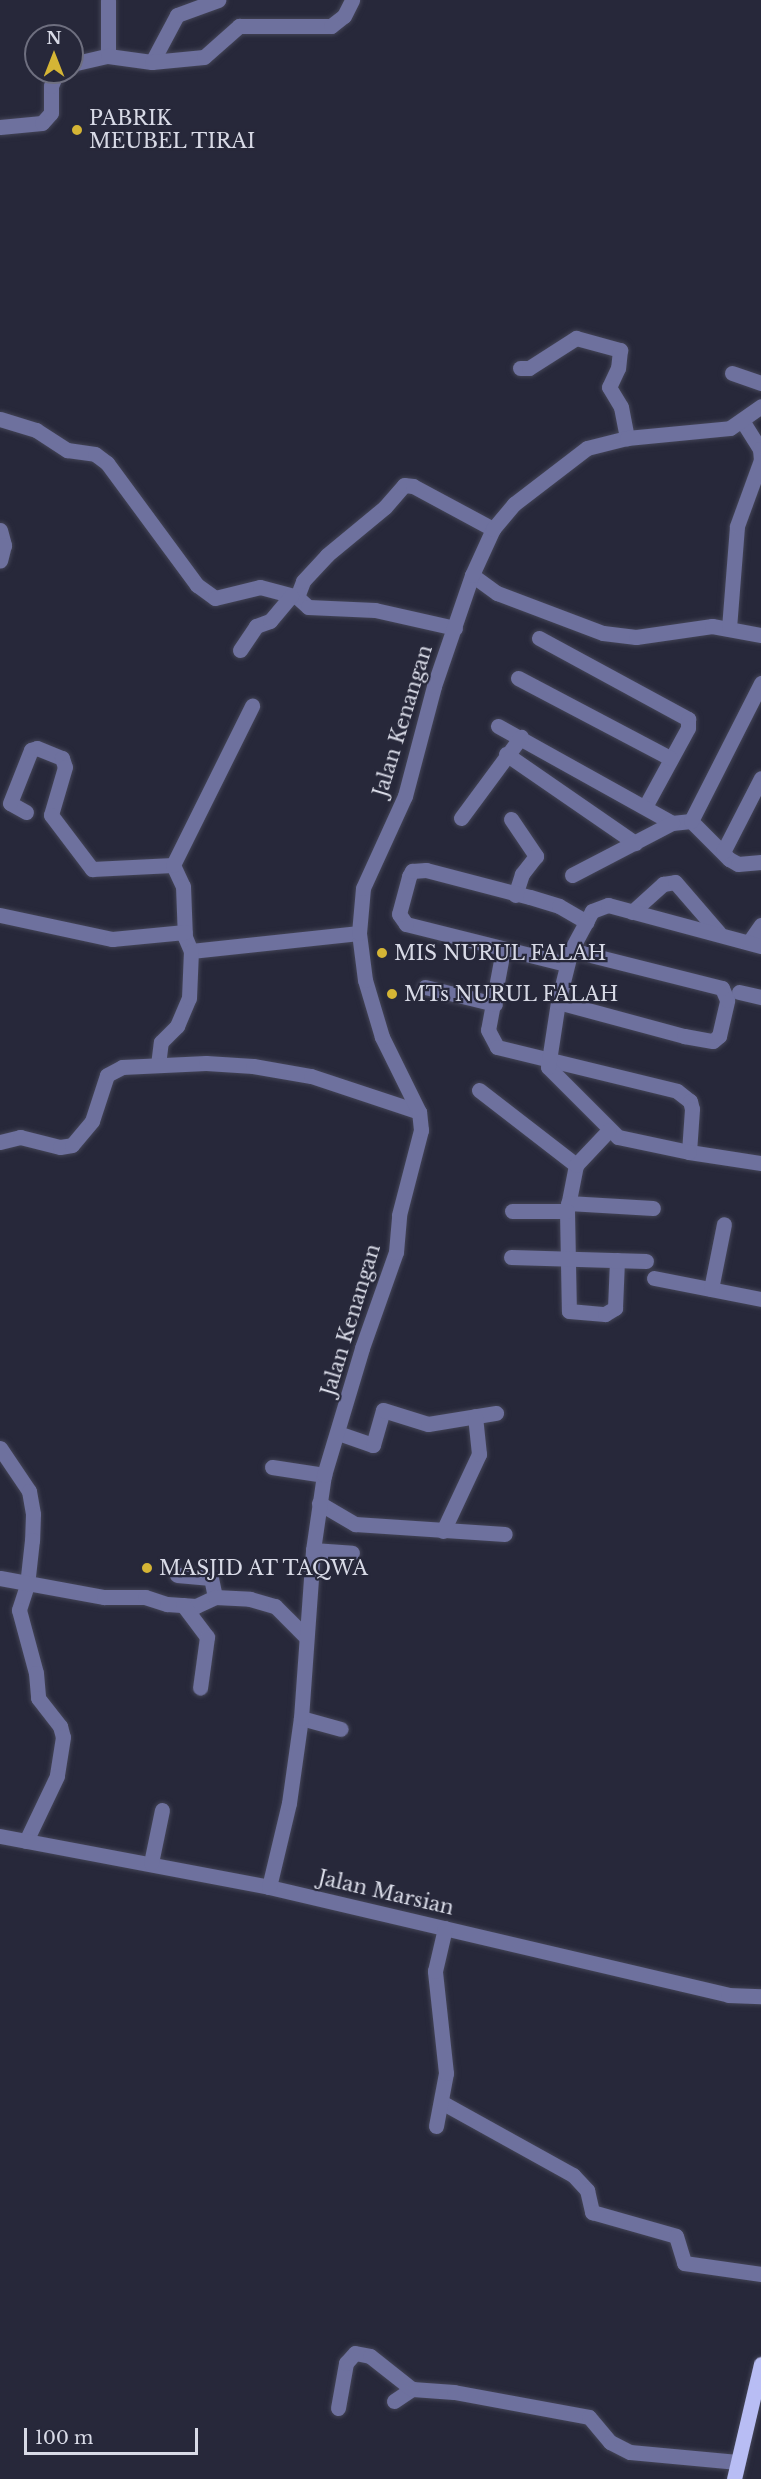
<!DOCTYPE html>
<html>
<head>
<meta charset="utf-8">
<style>
  body { margin:0 }
  #map { position:relative; width:761px; height:2479px; overflow:hidden; background:#27283a; font-family:"Libre Baskerville",serif }
  div>[style] { position:absolute }
  .roads { filter:drop-shadow(0 0 2px #434456) drop-shadow(0 0 2px #434456) }
  .minor>* { height:15px; margin:-7.5px; padding:0 7.5px; transform-origin:7.5px; border-radius:7.5px; background:#6e719e }
  .major>* { height:15px; margin:-7.5px; padding:0 7.5px; transform-origin:7.5px; border-radius:7.5px; background:#b8bdf4 }
  .dots>* { width:16px; height:16px; translate:-50% -50%; box-sizing:border-box; border:3px solid #27283a; border-radius:50% }
  span { translate:-50% -50%; white-space:nowrap; text-align:center; line-height:1.15; -webkit-text-stroke:4.5px #27283a; paint-order:stroke }
  .poi-label { font-size:20px; color:#d8dae6 }
  .left { translate:0 -50%; text-align:left }
  .street-label { font-size:20px; color:#d8dae6 }
  .north { position:absolute; left:24px; top:24px; width:60px; height:60px; box-sizing:border-box; background:#27283a; border:2px solid #6e6f7f; border-radius:50%; rotate:0deg; font-size:16px; font-weight:700; line-height:24px; text-align:center; color:#d8dae6 }
  .north::after { content:''; display:block; margin:auto; width:21px; height:27px; background:#d5b535; clip-path:polygon(50% 0,100% 100%,50% 72%,0 100%) }
  .scale { position:absolute; left:24px; top:2428px; width:174px; height:27px; box-sizing:border-box; border:3px solid #d8dae6; border-top:0; padding-left:8px; font-size:18px; line-height:21px; white-space:nowrap; color:#d8dae6; -webkit-text-stroke:4px #27283a; paint-order:stroke }
</style>
</head>
<body>
<div id="map">
  <div class="roads">
    <div class="minor">
      <i style="left:108px;top:56px;width:56px;rotate:-90deg"></i>
      <i style="left:152px;top:62px;width:53px;rotate:-62deg"></i>
      <i style="left:177px;top:15px;width:44px;rotate:-20.1deg"></i>
      <i style="left:72px;top:64px;width:37px;rotate:-13deg"></i>
      <i style="left:108px;top:56px;width:44px;rotate:7.8deg"></i>
      <i style="left:152px;top:62px;width:52px;rotate:-5.5deg"></i>
      <i style="left:204px;top:57px;width:47px;rotate:-41.5deg"></i>
      <i style="left:239px;top:26px;width:92px"></i>
      <i style="left:331px;top:26px;width:16px;rotate:-38deg"></i>
      <i style="left:344px;top:16px;width:18px;rotate:-63deg"></i>
      <i style="left:0;top:127px;width:42px;rotate:-5.4deg"></i>
      <i style="left:42px;top:123px;width:13px;rotate:-48deg"></i>
      <i style="left:51px;top:113px;width:27px;rotate:-90deg"></i>
      <i style="left:51px;top:86px;width:15px;rotate:-67deg"></i>
      <i style="left:520px;top:368px;width:9px"></i>
      <i style="left:529px;top:368px;width:56px;rotate:-32.6deg"></i>
      <i style="left:576px;top:338px;width:46px;rotate:15.3deg"></i>
      <i style="left:620px;top:350px;width:18px;rotate:96deg"></i>
      <i style="left:618px;top:368px;width:21px;rotate:115deg"></i>
      <i style="left:609px;top:387px;width:23px;rotate:59deg"></i>
      <i style="left:621px;top:407px;width:32px;rotate:79deg"></i>
      <i style="left:732px;top:373px;width:31px;rotate:19deg"></i>
      <i style="left:0;top:419px;width:38px;rotate:17deg"></i>
      <i style="left:36px;top:430px;width:37px;rotate:33deg"></i>
      <i style="left:67px;top:450px;width:28px;rotate:8deg"></i>
      <i style="left:95px;top:454px;width:15px;rotate:37deg"></i>
      <i style="left:107px;top:463px;width:152px;rotate:53.6deg"></i>
      <i style="left:197px;top:585px;width:22px;rotate:36deg"></i>
      <i style="left:215px;top:598px;width:46px;rotate:-13.7deg"></i>
      <i style="left:260px;top:587px;width:38px;rotate:15deg"></i>
      <i style="left:297px;top:597px;width:15px;rotate:42deg"></i>
      <i style="left:308px;top:607px;width:67px;rotate:2.6deg"></i>
      <i style="left:375px;top:610px;width:82px;rotate:12.7deg"></i>
      <i style="left:743px;top:422px;width:32px;rotate:58deg"></i>
      <i style="left:760px;top:449px;width:11px;rotate:85deg"></i>
      <i style="left:0;top:530px;width:16px;rotate:75deg"></i>
      <i style="left:4px;top:545px;width:16px;rotate:104deg"></i>
      <i style="left:472px;top:575px;width:31px;rotate:36deg"></i>
      <i style="left:497px;top:593px;width:113px;rotate:20.7deg"></i>
      <i style="left:603px;top:633px;width:33px;rotate:7deg"></i>
      <i style="left:636px;top:637px;width:77px;rotate:-8.2deg"></i>
      <i style="left:712px;top:626px;width:50px;rotate:10.4deg"></i>
      <i style="left:297px;top:597px;width:17px;rotate:-69deg"></i>
      <i style="left:303px;top:581px;width:35px;rotate:-47deg"></i>
      <i style="left:327px;top:555px;width:75px;rotate:-39.6deg"></i>
      <i style="left:385px;top:507px;width:29px;rotate:-49deg"></i>
      <i style="left:404px;top:485px;width:9px;rotate:6deg"></i>
      <i style="left:413px;top:486px;width:91px;rotate:28.3deg"></i>
      <i style="left:729px;top:628px;width:102px;rotate:-85.5deg"></i>
      <i style="left:737px;top:526px;width:70px;rotate:-70deg"></i>
      <i style="left:539px;top:638px;width:170px;rotate:28.5deg"></i>
      <i style="left:688px;top:719px;width:9px;rotate:90deg"></i>
      <i style="left:688px;top:728px;width:88px;rotate:118.6deg"></i>
      <i style="left:240px;top:650px;width:29px;rotate:-56deg"></i>
      <i style="left:256px;top:626px;width:15px;rotate:-20deg"></i>
      <i style="left:270px;top:621px;width:33px;rotate:-50deg"></i>
      <i style="left:518px;top:678px;width:172px;rotate:27.8deg"></i>
      <i style="left:498px;top:726px;width:199px;rotate:29.1deg"></i>
      <i style="left:672px;top:823px;width:19px;rotate:-6deg"></i>
      <i style="left:691px;top:821px;width:54px;rotate:45deg"></i>
      <i style="left:729px;top:859px;width:10px;rotate:29deg"></i>
      <i style="left:738px;top:864px;width:23px;rotate:-5deg"></i>
      <i style="left:506px;top:754px;width:157px;rotate:34.6deg"></i>
      <i style="left:26px;top:812px;width:18px;rotate:-151deg"></i>
      <i style="left:10px;top:803px;width:57px;rotate:-68.4deg"></i>
      <i style="left:31px;top:750px;width:6px;rotate:-18deg"></i>
      <i style="left:37px;top:748px;width:27px;rotate:22deg"></i>
      <i style="left:62px;top:758px;width:9px;rotate:72deg"></i>
      <i style="left:65px;top:767px;width:50px;rotate:106.3deg"></i>
      <i style="left:51px;top:815px;width:68px;rotate:52.8deg"></i>
      <i style="left:92px;top:869px;width:81px;rotate:-2.8deg"></i>
      <i style="left:173px;top:865px;width:23px;rotate:65deg"></i>
      <i style="left:183px;top:886px;width:51px;rotate:87.8deg"></i>
      <i style="left:185px;top:937px;width:15px;rotate:67deg"></i>
      <i style="left:191px;top:951px;width:169px;rotate:-6.1deg"></i>
      <i style="left:461px;top:818px;width:101px;rotate:-53.5deg"></i>
      <i style="left:511px;top:819px;width:45px;rotate:56deg"></i>
      <i style="left:536px;top:856px;width:23px;rotate:128deg"></i>
      <i style="left:522px;top:874px;width:22px;rotate:108deg"></i>
      <i style="left:691px;top:821px;width:155px;rotate:-63.1deg"></i>
      <i style="left:723px;top:852px;width:83px;rotate:-62.8deg"></i>
      <i style="left:173px;top:865px;width:178px;rotate:-63.6deg"></i>
      <i style="left:572px;top:875px;width:113px;rotate:-27.5deg"></i>
      <i style="left:632px;top:912px;width:42px;rotate:-42.1deg"></i>
      <i style="left:663px;top:884px;width:12px;rotate:-9deg"></i>
      <i style="left:675px;top:882px;width:67px;rotate:49.2deg"></i>
      <i style="left:0;top:915px;width:115px;rotate:12.1deg"></i>
      <i style="left:112px;top:939px;width:73px;rotate:-5.5deg"></i>
      <i style="left:749px;top:942px;width:21px;rotate:-55deg"></i>
      <i style="left:503px;top:950px;width:81px;rotate:100.6deg"></i>
      <i style="left:488px;top:1030px;width:19px;rotate:62deg"></i>
      <i style="left:497px;top:1047px;width:185px;rotate:13.7deg"></i>
      <i style="left:677px;top:1091px;width:16px;rotate:38deg"></i>
      <i style="left:690px;top:1101px;width:8px;rotate:76deg"></i>
      <i style="left:692px;top:1109px;width:43px;rotate:94deg"></i>
      <i style="left:689px;top:1152px;width:73px;rotate:8.7deg"></i>
      <i style="left:566px;top:964px;width:165px;rotate:-166deg"></i>
      <i style="left:406px;top:924px;width:12px;rotate:-125deg"></i>
      <i style="left:399px;top:914px;width:39px;rotate:-75deg"></i>
      <i style="left:409px;top:876px;width:6px;rotate:-59deg"></i>
      <i style="left:412px;top:871px;width:14px;rotate:-4deg"></i>
      <i style="left:426px;top:870px;width:107px;rotate:14.6deg"></i>
      <i style="left:530px;top:897px;width:30px;rotate:17deg"></i>
      <i style="left:559px;top:906px;width:32px;rotate:30deg"></i>
      <i style="left:425px;top:987px;width:72px;rotate:13.7deg"></i>
      <i style="left:739px;top:992px;width:23px;rotate:13deg"></i>
      <i style="left:558px;top:1002px;width:131px;rotate:15.1deg"></i>
      <i style="left:684px;top:1036px;width:29px;rotate:10deg"></i>
      <i style="left:713px;top:1041px;width:8px;rotate:-40deg"></i>
      <i style="left:719px;top:1036px;width:37px;rotate:-77deg"></i>
      <i style="left:727px;top:1000px;width:13px;rotate:-113deg"></i>
      <i style="left:722px;top:988px;width:156px;rotate:-165.9deg"></i>
      <i style="left:158px;top:1065px;width:23px;rotate:-83deg"></i>
      <i style="left:161px;top:1042px;width:23px;rotate:-45deg"></i>
      <i style="left:177px;top:1026px;width:30px;rotate:-67deg"></i>
      <i style="left:189px;top:998px;width:47px;rotate:-87.6deg"></i>
      <i style="left:479px;top:1090px;width:123px;rotate:37.7deg"></i>
      <i style="left:576px;top:1165px;width:47px;rotate:101.1deg"></i>
      <i style="left:567px;top:1211px;width:100px;rotate:88.9deg"></i>
      <i style="left:569px;top:1311px;width:36px;rotate:5deg"></i>
      <i style="left:605px;top:1314px;width:12px;rotate:-31deg"></i>
      <i style="left:615px;top:1308px;width:48px;rotate:-87.6deg"></i>
      <i style="left:0;top:1142px;width:21px;rotate:-14deg"></i>
      <i style="left:20px;top:1137px;width:41px;rotate:14deg"></i>
      <i style="left:60px;top:1147px;width:12px;rotate:-9deg"></i>
      <i style="left:72px;top:1145px;width:31px;rotate:-50deg"></i>
      <i style="left:92px;top:1121px;width:48px;rotate:-71.9deg"></i>
      <i style="left:107px;top:1075px;width:17px;rotate:-28deg"></i>
      <i style="left:122px;top:1067px;width:84px;rotate:-2.7deg"></i>
      <i style="left:206px;top:1063px;width:47px;rotate:3.7deg"></i>
      <i style="left:253px;top:1066px;width:59px;rotate:9.8deg"></i>
      <i style="left:311px;top:1076px;width:114px;rotate:18.4deg"></i>
      <i style="left:689px;top:1152px;width:73px;rotate:-168.1deg"></i>
      <i style="left:618px;top:1137px;width:99px;rotate:-135deg"></i>
      <i style="left:548px;top:1067px;width:66px;rotate:-81.3deg"></i>
      <i style="left:558px;top:1002px;width:54px;rotate:-76deg"></i>
      <i style="left:571px;top:950px;width:44px;rotate:-61.7deg"></i>
      <i style="left:592px;top:911px;width:17px;rotate:-21deg"></i>
      <i style="left:608px;top:905px;width:158px;rotate:15deg"></i>
      <i style="left:576px;top:1165px;width:48px;rotate:-46.7deg"></i>
      <i style="left:568px;top:1203px;width:85px;rotate:3.4deg"></i>
      <i style="left:512px;top:1211px;width:55px"></i>
      <i style="left:511px;top:1257px;width:135px;rotate:1.7deg"></i>
      <i style="left:654px;top:1278px;width:109px;rotate:11.1deg"></i>
      <i style="left:711px;top:1289px;width:66px;rotate:-78.7deg"></i>
      <i style="left:338px;top:1433px;width:37px;rotate:19deg"></i>
      <i style="left:373px;top:1445px;width:36px;rotate:-74deg"></i>
      <i style="left:383px;top:1410px;width:47px;rotate:17.3deg"></i>
      <i style="left:428px;top:1424px;width:69px;rotate:-9.2deg"></i>
      <i style="left:0;top:1448px;width:52px;rotate:56deg"></i>
      <i style="left:29px;top:1491px;width:23px;rotate:80deg"></i>
      <i style="left:33px;top:1514px;width:26px;rotate:92deg"></i>
      <i style="left:32px;top:1540px;width:45px;rotate:96.3deg"></i>
      <i style="left:27px;top:1585px;width:26px;rotate:108deg"></i>
      <i style="left:19px;top:1610px;width:65px;rotate:74.9deg"></i>
      <i style="left:36px;top:1673px;width:25px;rotate:85deg"></i>
      <i style="left:38px;top:1698px;width:36px;rotate:52deg"></i>
      <i style="left:60px;top:1726px;width:11px;rotate:75deg"></i>
      <i style="left:63px;top:1737px;width:39px;rotate:99deg"></i>
      <i style="left:57px;top:1776px;width:72px;rotate:115.5deg"></i>
      <i style="left:272px;top:1467px;width:53px;rotate:8.7deg"></i>
      <i style="left:319px;top:1503px;width:42px;rotate:30.3deg"></i>
      <i style="left:355px;top:1524px;width:150px;rotate:3.8deg"></i>
      <i style="left:443px;top:1531px;width:85px;rotate:-64.9deg"></i>
      <i style="left:479px;top:1454px;width:38px;rotate:-96deg"></i>
      <i style="left:313px;top:1550px;width:39px;rotate:4deg"></i>
      <i style="left:177px;top:1575px;width:34px;rotate:5deg"></i>
      <i style="left:211px;top:1578px;width:19px;rotate:78deg"></i>
      <i style="left:0;top:1578px;width:106px;rotate:10.4deg"></i>
      <i style="left:104px;top:1597px;width:41px"></i>
      <i style="left:145px;top:1597px;width:23px;rotate:18deg"></i>
      <i style="left:167px;top:1604px;width:29px;rotate:4deg"></i>
      <i style="left:196px;top:1606px;width:21px;rotate:-25deg"></i>
      <i style="left:215px;top:1597px;width:35px;rotate:3deg"></i>
      <i style="left:250px;top:1599px;width:26px;rotate:16deg"></i>
      <i style="left:275px;top:1606px;width:44px;rotate:45deg"></i>
      <i style="left:183px;top:1605px;width:40px;rotate:53deg"></i>
      <i style="left:207px;top:1637px;width:51px;rotate:97.8deg"></i>
      <i style="left:301px;top:1718px;width:41px;rotate:15.4deg"></i>
      <i style="left:0;top:1836px;width:274px;rotate:10.7deg"></i>
      <i style="left:269px;top:1887px;width:472px;rotate:13.2deg"></i>
      <i style="left:728px;top:1995px;width:33px;rotate:2deg"></i>
      <i style="left:151px;top:1863px;width:54px;rotate:-78.3deg"></i>
      <i style="left:269px;top:1887px;width:86px;rotate:-76.6deg"></i>
      <i style="left:289px;top:1803px;width:86px;rotate:-82deg"></i>
      <i style="left:301px;top:1718px;width:168px;rotate:-85.9deg"></i>
      <i style="left:313px;top:1550px;width:76px;rotate:-81.7deg"></i>
      <i style="left:324px;top:1475px;width:133px;rotate:-73.3deg"></i>
      <i style="left:362px;top:1348px;width:102px;rotate:-70.5deg"></i>
      <i style="left:396px;top:1252px;width:37px;rotate:-85deg"></i>
      <i style="left:399px;top:1215px;width:88px;rotate:-75.5deg"></i>
      <i style="left:421px;top:1130px;width:18px;rotate:-96deg"></i>
      <i style="left:419px;top:1112px;width:84px;rotate:-116.3deg"></i>
      <i style="left:382px;top:1037px;width:59px;rotate:-106.6deg"></i>
      <i style="left:365px;top:980px;width:47px;rotate:-97.3deg"></i>
      <i style="left:359px;top:933px;width:45px;rotate:-84.9deg"></i>
      <i style="left:363px;top:888px;width:101px;rotate:-65.5deg"></i>
      <i style="left:405px;top:796px;width:114px;rotate:-75.2deg"></i>
      <i style="left:434px;top:686px;width:117px;rotate:-71.1deg"></i>
      <i style="left:472px;top:575px;width:51px;rotate:-65.5deg"></i>
      <i style="left:493px;top:529px;width:33px;rotate:-50deg"></i>
      <i style="left:514px;top:504px;width:92px;rotate:-37.5deg"></i>
      <i style="left:587px;top:448px;width:41px;rotate:-14deg"></i>
      <i style="left:627px;top:438px;width:103px;rotate:-5.5deg"></i>
      <i style="left:730px;top:428px;width:38px;rotate:-35deg"></i>
      <i style="left:443px;top:2103px;width:149px;rotate:29deg"></i>
      <i style="left:573px;top:2175px;width:21px;rotate:47deg"></i>
      <i style="left:587px;top:2190px;width:23px;rotate:77deg"></i>
      <i style="left:592px;top:2212px;width:87px;rotate:15.9deg"></i>
      <i style="left:676px;top:2236px;width:28px;rotate:73deg"></i>
      <i style="left:684px;top:2263px;width:78px;rotate:8.1deg"></i>
      <i style="left:436px;top:2126px;width:54px;rotate:-79.3deg"></i>
      <i style="left:446px;top:2073px;width:103px;rotate:-96.2deg"></i>
      <i style="left:435px;top:1971px;width:44px;rotate:-76.9deg"></i>
      <i style="left:394px;top:2401px;width:22px;rotate:-34deg"></i>
      <i style="left:412px;top:2389px;width:42px;rotate:4.1deg"></i>
      <i style="left:454px;top:2392px;width:137px;rotate:10.5deg"></i>
      <i style="left:589px;top:2417px;width:33px;rotate:50deg"></i>
      <i style="left:610px;top:2442px;width:22px;rotate:27deg"></i>
      <i style="left:630px;top:2452px;width:108px;rotate:5.3deg"></i>
      <i style="left:338px;top:2408px;width:46px;rotate:-79.9deg"></i>
      <i style="left:346px;top:2363px;width:13px;rotate:-48deg"></i>
      <i style="left:355px;top:2353px;width:15px;rotate:11deg"></i>
      <i style="left:370px;top:2356px;width:53px;rotate:38.2deg"></i>
    </div>
    <div class="major">
      <i style="left:734px;top:2479px;width:118px;rotate:-76.8deg"></i>
    </div>
  </div>
  <div class="dots">
    <i style="left:77px;top:130px;background:#d5b535"></i>
    <i style="left:382px;top:953px;background:#d5b535"></i>
    <i style="left:392px;top:994px;background:#d5b535"></i>
    <i style="left:147px;top:1568px;background:#d5b535"></i>
  </div>
  <div class="poi-label">
    <span class="left" style="left:89px;top:130px">PABRIK<br>MEUBEL TIRAI</span>
    <span class="left" style="left:394px;top:953px">MIS NURUL FALAH</span>
    <span class="left" style="left:404px;top:994px">MTs NURUL FALAH</span>
    <span class="left" style="left:159px;top:1568px">MASJID AT TAQWA</span>
  </div>
  <div class="street-label">
    <span style="left:403px;top:721px;rotate:-73deg">Jalan Kenangan</span>
    <span style="left:351px;top:1320px;rotate:-73deg">Jalan Kenangan</span>
    <span style="left:386px;top:1893px;rotate:13deg">Jalan Marsian</span>
  </div>
  <div class="north">N</div>
  <div class="scale">100 m</div>
</div>
</body>
</html>
